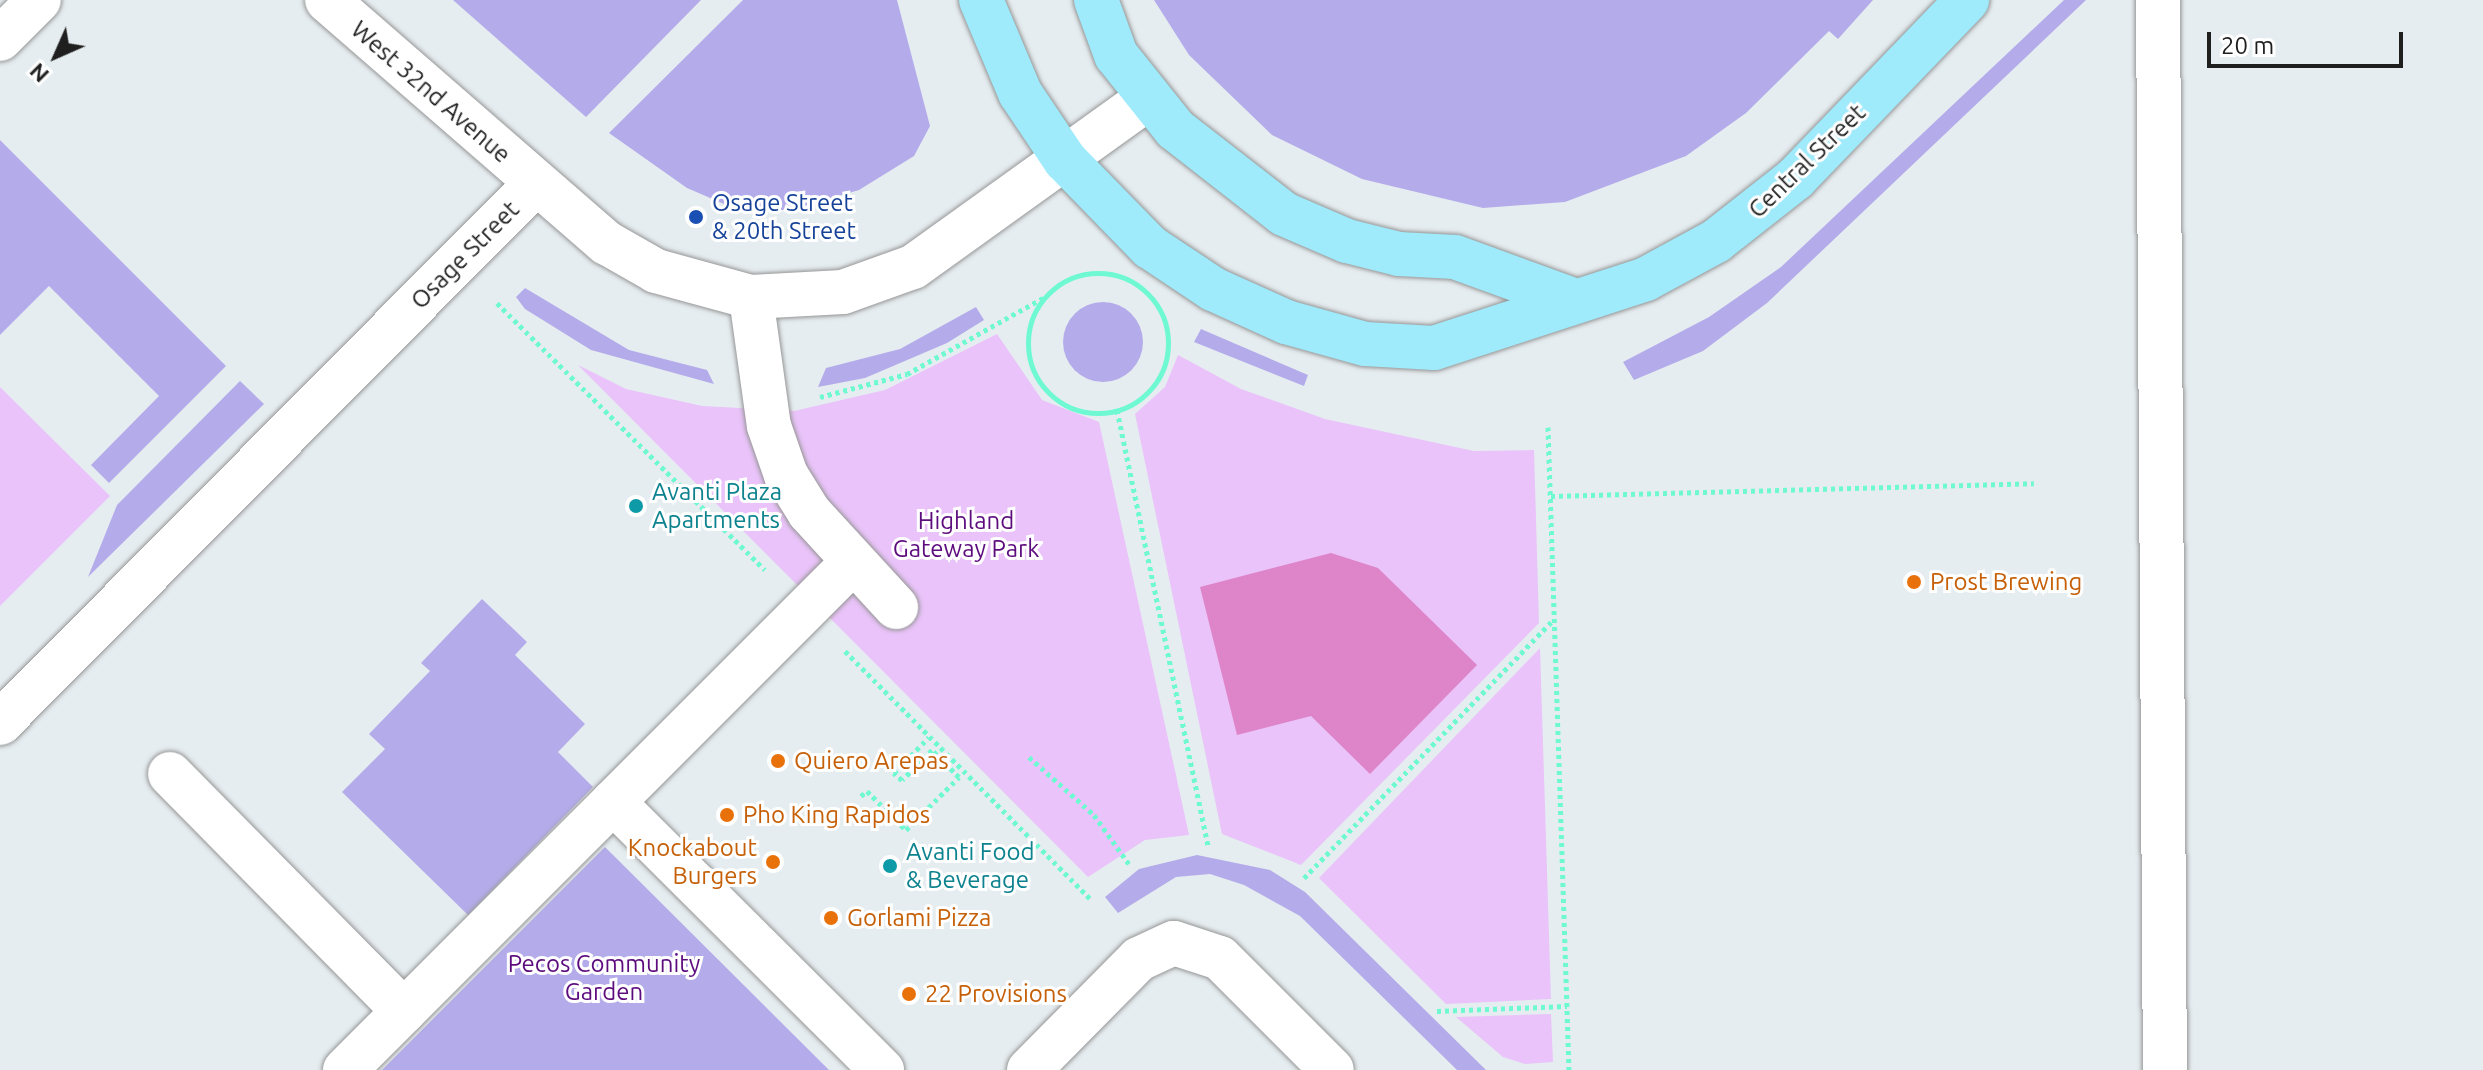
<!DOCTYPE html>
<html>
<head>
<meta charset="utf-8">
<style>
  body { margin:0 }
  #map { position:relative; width:2483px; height:1070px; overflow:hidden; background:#e6edf0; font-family:Ubuntu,sans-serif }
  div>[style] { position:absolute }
  .grass>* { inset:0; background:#b4acea }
  .round { border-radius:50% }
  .park>* { inset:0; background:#e9c3f9 }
  .pitch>* { inset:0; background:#de84c9 }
  .path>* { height:5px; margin-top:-2.5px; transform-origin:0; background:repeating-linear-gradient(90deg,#6ef9d3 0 4px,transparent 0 8px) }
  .path>.ring { margin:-2.5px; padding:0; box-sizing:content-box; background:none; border:5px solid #6ef9d3; border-radius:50% }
  .roads { filter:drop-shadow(0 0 2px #969696) drop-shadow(0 0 2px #969696) }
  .minor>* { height:44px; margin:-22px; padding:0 22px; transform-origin:22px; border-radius:22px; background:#fff }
  .major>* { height:44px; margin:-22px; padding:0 22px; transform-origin:22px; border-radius:22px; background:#9feafb }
  .dots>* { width:22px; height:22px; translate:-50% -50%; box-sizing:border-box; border:4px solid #fff; border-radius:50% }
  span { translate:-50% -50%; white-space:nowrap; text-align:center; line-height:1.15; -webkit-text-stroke:6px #fff; paint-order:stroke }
  .street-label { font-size:24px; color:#1f1f1f }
  .transit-label { font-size:24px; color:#164399 }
  .left { translate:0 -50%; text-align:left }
  .culture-label { font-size:24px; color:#0d838f }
  .park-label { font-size:24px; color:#5d0c7e }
  .food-label { font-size:24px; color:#c56008 }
  .right { translate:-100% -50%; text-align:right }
  .north { position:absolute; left:16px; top:16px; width:80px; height:80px; -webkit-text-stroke:6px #fff; paint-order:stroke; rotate:225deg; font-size:22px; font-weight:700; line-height:32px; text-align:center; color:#1f1f1f }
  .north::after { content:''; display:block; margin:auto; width:28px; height:36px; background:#1f1f1f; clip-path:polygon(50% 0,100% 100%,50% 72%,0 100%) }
  .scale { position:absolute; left:2207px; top:32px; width:196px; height:36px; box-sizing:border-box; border:4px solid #1f1f1f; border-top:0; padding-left:10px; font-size:24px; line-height:28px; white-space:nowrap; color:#1f1f1f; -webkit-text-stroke:6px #fff; paint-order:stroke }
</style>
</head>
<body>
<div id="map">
  <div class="grass">
    <i style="clip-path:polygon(453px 0,701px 0,586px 117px)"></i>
    <i style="clip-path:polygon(743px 0,897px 0,930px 126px,914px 156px,859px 190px,791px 210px,738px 210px,687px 188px,609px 133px)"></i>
    <i style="clip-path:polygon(1154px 0,1873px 0,1838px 39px,1829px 31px,1746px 113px,1686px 156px,1565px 202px,1483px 208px,1362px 179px,1272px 135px,1189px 55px)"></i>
    <i style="clip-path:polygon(2064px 0,2086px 0,1767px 303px,1703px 351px,1634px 380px,1623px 362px,1709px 317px,1781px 267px)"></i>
    <i style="clip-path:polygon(0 140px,226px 366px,109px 483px,91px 465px,159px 396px,49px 286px,0 335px)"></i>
    <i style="clip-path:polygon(525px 288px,629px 350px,707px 370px,714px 384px,591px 350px,525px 309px,516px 297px)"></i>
    <i class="round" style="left:1063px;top:302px;width:80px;height:80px"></i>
    <i style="clip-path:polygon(976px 307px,984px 320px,947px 343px,865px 378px,818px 387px,826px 368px,900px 349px)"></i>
    <i style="clip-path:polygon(1201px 329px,1308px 375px,1304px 386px,1194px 342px)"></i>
    <i style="clip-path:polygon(240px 381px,264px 404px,88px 577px,117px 505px)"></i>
    <i style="clip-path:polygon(482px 599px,527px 642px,515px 655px,585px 724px,558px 752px,593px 787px,468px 915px,342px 792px,385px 749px,369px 734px,430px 671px,421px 663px)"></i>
    <i style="clip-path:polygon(605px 847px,829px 1070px,382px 1070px)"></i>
    <i style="clip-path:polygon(1197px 855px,1270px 870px,1305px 892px,1486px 1070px,1457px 1070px,1300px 916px,1244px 885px,1210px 874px,1176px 877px,1118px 913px,1105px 897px,1139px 869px)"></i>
  </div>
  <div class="park">
    <i style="clip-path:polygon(997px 334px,1042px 400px,1099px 422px,1189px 835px,1145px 840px,1088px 877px,578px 365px,626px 389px,702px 406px,794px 411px,885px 390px)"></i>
    <i style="clip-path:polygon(1178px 355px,1241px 389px,1325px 419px,1474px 451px,1534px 450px,1539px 623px,1301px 865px,1222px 834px,1135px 414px,1165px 387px)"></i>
    <i style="clip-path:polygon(0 387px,110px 496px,0 606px)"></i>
    <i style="clip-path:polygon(1540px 648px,1551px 999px,1446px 1004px,1319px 878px)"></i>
    <i style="clip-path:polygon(1551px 1014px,1553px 1062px,1525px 1064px,1503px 1057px,1456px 1017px)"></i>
  </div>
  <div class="pitch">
    <i style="clip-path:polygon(1331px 553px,1378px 568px,1477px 665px,1370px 774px,1311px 716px,1237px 735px,1200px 587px)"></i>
  </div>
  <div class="path">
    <i class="ring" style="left:1028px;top:273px;width:135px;height:135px"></i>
    <i style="left:497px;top:303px;width:378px;rotate:44.9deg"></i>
    <i style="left:820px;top:397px;width:90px;rotate:-14.8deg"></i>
    <i style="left:907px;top:374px;width:156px;rotate:-29.2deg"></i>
    <i style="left:1117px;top:410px;width:445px;rotate:78.2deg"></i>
    <i style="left:1548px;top:427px;width:643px;rotate:88.13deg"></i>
    <i style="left:1551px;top:496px;width:483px;rotate:-1.5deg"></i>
    <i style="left:845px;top:651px;width:350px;rotate:45.3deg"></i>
    <i style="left:1029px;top:757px;width:87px;rotate:41.7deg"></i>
    <i style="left:1094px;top:815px;width:60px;rotate:54.5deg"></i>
    <i style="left:861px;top:796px;width:8px;rotate:-40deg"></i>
    <i style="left:867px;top:791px;width:55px;rotate:45deg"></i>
    <i style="left:906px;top:830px;width:75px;rotate:-45deg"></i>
    <i style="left:959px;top:777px;width:38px;rotate:-135deg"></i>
    <i style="left:932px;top:750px;width:42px;rotate:135deg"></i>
    <i style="left:902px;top:780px;width:11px;rotate:-139deg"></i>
    <i style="left:894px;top:773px;width:50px;rotate:-45.8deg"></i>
    <i style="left:1304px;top:878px;width:359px;rotate:-46deg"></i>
    <i style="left:1437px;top:1011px;width:130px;rotate:-2.2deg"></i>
  </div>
  <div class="roads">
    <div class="minor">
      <i style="left:327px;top:0;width:371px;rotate:41deg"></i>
      <i style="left:607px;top:243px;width:56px;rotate:29.7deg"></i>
      <i style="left:656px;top:271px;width:98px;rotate:15.3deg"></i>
      <i style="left:751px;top:297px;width:92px;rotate:-3.1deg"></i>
      <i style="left:843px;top:292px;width:74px;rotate:-19.7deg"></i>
      <i style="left:913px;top:267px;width:289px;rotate:-35.7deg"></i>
      <i style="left:2158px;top:0;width:1070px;rotate:89.63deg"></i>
      <i style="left:0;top:39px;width:55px;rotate:-45deg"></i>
      <i style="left:751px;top:297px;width:130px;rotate:82.1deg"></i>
      <i style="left:769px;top:426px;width:52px;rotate:70.9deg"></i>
      <i style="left:786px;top:475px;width:44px;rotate:58.1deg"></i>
      <i style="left:809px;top:512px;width:129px;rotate:47.5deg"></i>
      <i style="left:0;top:723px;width:759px;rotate:-45.21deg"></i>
      <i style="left:170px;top:774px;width:333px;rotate:45.4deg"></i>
      <i style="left:613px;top:802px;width:380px;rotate:44.9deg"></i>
      <i style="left:345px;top:1070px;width:717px;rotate:-45deg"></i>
      <i style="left:1029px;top:1070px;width:156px;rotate:-45.3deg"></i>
      <i style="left:1139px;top:959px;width:38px;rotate:-25deg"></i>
      <i style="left:1174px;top:943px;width:48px;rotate:18.1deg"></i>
      <i style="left:1220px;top:958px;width:158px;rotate:45deg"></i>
    </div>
    <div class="major">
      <i style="left:981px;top:0;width:101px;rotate:67.2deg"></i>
      <i style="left:1020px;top:93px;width:81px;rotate:56.1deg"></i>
      <i style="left:1065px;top:160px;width:122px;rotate:45.7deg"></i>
      <i style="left:1150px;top:247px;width:76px;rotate:33.7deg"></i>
      <i style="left:1213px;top:289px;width:80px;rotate:24.3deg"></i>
      <i style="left:1286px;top:322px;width:82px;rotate:15.6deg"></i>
      <i style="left:1365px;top:344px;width:69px;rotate:3.3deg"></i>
      <i style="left:1434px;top:348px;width:223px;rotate:-18deg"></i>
      <i style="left:1646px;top:279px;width:80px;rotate:-28.5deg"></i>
      <i style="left:1716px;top:241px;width:102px;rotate:-38.2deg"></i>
      <i style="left:1796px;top:178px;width:247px;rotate:-46.1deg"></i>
      <i style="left:1096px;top:0;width:59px;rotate:70deg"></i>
      <i style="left:1116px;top:55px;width:95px;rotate:51.4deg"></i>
      <i style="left:1175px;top:129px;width:138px;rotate:37.9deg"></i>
      <i style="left:1284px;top:214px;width:69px;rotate:23.2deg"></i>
      <i style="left:1347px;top:241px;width:54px;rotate:14deg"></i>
      <i style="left:1399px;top:254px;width:56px;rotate:3.1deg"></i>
      <i style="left:1455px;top:257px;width:129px;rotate:20deg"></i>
    </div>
  </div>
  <div class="dots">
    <i style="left:696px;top:217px;background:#1a4fb4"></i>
    <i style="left:636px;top:506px;background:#0f9aa8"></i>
    <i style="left:1914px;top:582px;background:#e8710a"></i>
    <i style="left:778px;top:761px;background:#e8710a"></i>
    <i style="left:727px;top:815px;background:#e8710a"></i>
    <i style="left:773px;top:862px;background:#e8710a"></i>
    <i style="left:890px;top:866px;background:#0f9aa8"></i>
    <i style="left:831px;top:918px;background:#e8710a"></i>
    <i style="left:909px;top:994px;background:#e8710a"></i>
  </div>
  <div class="street-label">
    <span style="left:431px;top:92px;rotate:41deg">West 32nd Avenue</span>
    <span style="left:1807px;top:161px;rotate:-44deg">Central Street</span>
    <span style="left:465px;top:255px;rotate:-45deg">Osage Street</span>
  </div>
  <div class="transit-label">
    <span class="left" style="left:712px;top:217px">Osage Street<br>&amp; 20th Street</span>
  </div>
  <div class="culture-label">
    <span class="left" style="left:652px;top:506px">Avanti Plaza<br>Apartments</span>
    <span class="left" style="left:906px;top:866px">Avanti Food<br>&amp; Beverage</span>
  </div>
  <div class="park-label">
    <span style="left:966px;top:535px">Highland<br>Gateway Park</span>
    <span style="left:604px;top:978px">Pecos Community<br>Garden</span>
  </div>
  <div class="food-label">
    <span class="left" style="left:1930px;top:582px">Prost Brewing</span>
    <span class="left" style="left:794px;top:761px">Quiero Arepas</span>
    <span class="left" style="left:743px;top:815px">Pho King Rapidos</span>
    <span class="right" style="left:757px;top:862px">Knockabout<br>Burgers</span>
    <span class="left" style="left:847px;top:918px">Gorlami Pizza</span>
    <span class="left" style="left:925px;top:994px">22 Provisions</span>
  </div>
  <div class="north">N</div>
  <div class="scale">20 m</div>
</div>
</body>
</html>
